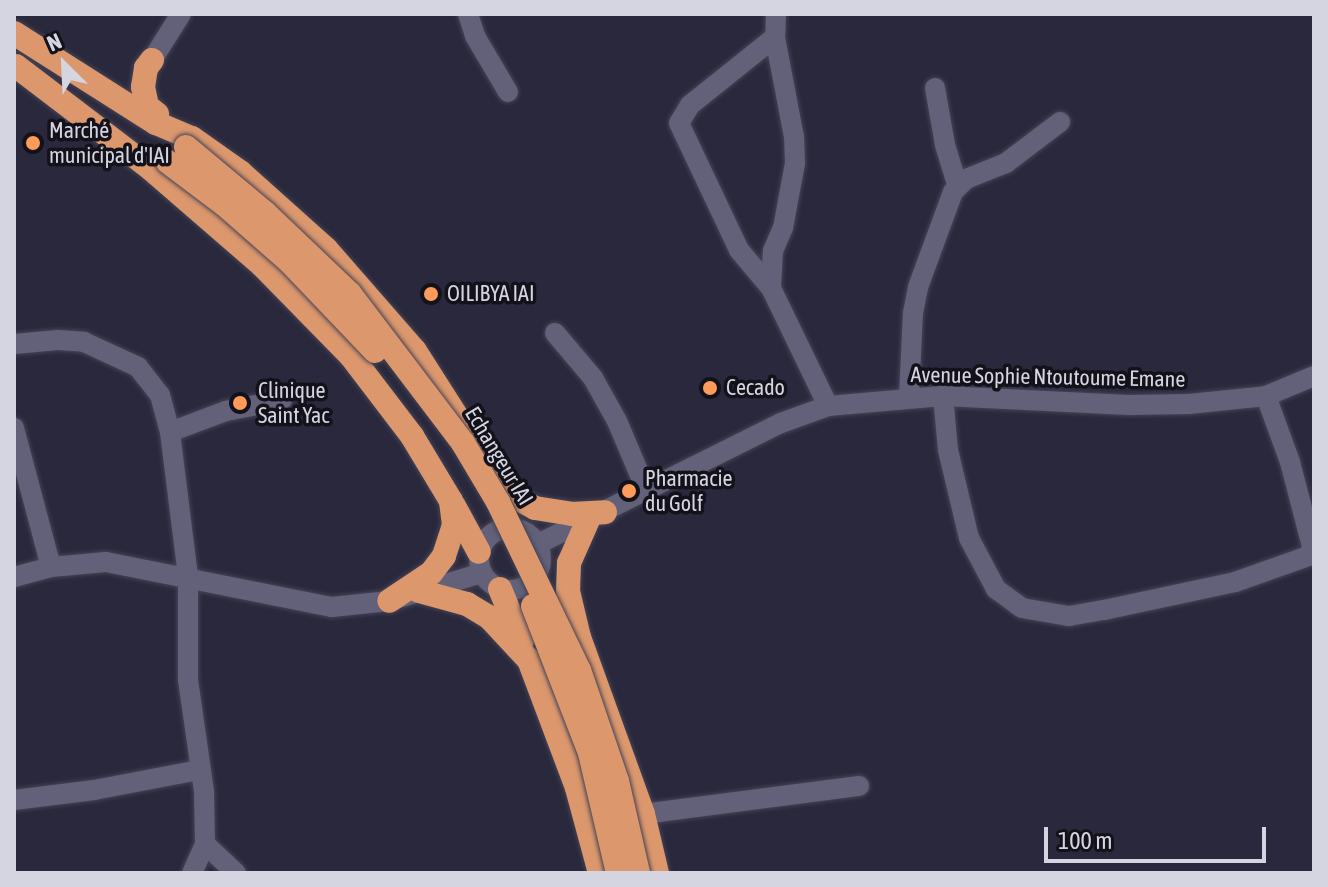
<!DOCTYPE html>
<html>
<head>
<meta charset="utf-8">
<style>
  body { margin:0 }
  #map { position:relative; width:1328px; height:887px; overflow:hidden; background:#2a283c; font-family:"Asap Condensed",sans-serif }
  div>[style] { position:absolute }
  .roads { filter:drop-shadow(0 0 2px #454355) drop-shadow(0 0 2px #454355) }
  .minor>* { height:20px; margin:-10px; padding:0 10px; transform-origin:10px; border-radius:10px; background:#636179 }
  .minor>.ring { margin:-10px; padding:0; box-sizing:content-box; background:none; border:20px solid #636179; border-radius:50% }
  .highway>* { height:24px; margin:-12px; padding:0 12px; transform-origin:12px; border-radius:12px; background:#dc976d }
  .bridges { filter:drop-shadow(0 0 2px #454355) drop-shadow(0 0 2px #454355) }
  .highway-bridge>* { height:24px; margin:-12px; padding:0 12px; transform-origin:12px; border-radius:12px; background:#dc976d }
  .dots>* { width:22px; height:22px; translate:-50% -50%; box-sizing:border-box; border:4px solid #13121b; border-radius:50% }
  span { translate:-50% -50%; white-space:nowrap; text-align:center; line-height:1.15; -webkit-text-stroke:7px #13121b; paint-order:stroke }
  .poi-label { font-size:22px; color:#d5d5e2 }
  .left { translate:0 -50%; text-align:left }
  .street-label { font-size:22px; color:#d5d5e2 }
  .frame { position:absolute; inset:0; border:16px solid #d5d5e2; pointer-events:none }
  .north { position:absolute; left:24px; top:24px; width:80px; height:80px; -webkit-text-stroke:6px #13121b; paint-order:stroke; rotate:336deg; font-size:22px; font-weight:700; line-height:32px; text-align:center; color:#d5d5e2 }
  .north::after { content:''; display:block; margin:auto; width:28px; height:36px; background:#d5d5e2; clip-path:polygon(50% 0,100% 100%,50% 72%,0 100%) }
  .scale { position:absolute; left:1044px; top:827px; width:222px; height:36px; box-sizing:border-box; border:4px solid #d5d5e2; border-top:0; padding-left:10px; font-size:24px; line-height:28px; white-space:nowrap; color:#d5d5e2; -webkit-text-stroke:6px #13121b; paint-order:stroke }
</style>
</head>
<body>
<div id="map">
  <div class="roads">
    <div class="minor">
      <i style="left:468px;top:14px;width:23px;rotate:72deg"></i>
      <i style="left:475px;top:36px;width:65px;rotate:59.5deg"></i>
      <i style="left:776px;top:14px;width:23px;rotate:92deg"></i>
      <i style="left:775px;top:37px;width:109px;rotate:141.3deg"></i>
      <i style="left:690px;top:105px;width:21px;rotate:121deg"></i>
      <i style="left:679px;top:123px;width:140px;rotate:64.7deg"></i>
      <i style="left:739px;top:250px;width:50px;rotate:49.9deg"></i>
      <i style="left:771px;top:288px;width:131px;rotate:64.2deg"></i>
      <i style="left:152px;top:60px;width:54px;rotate:-57.8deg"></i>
      <i style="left:935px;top:88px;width:58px;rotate:80deg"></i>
      <i style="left:945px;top:145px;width:41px;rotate:72.9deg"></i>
      <i style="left:771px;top:288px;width:37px;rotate:-87deg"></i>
      <i style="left:773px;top:251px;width:25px;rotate:-67deg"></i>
      <i style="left:783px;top:228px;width:66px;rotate:-79.5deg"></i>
      <i style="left:795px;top:163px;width:26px;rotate:-92deg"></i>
      <i style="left:794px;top:137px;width:102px;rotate:-100.8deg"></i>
      <i style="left:555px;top:333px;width:59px;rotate:49.8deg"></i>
      <i style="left:593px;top:378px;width:49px;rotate:60.8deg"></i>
      <i style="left:617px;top:421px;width:77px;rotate:67.1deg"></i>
      <i style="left:14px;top:344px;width:44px;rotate:-5.2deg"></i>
      <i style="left:58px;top:340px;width:26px;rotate:4deg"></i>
      <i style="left:84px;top:342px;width:60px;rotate:24.8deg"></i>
      <i style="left:138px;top:367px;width:36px;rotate:52deg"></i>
      <i style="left:160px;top:395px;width:38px;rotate:75deg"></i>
      <i style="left:170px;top:432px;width:145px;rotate:82.9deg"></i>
      <i style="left:188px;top:576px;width:104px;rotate:90deg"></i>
      <i style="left:188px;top:680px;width:112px;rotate:81.8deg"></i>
      <i style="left:204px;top:791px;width:53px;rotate:88.9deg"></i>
      <i style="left:205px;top:844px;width:32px;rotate:114deg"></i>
      <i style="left:943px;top:396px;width:54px;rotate:84.7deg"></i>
      <i style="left:948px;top:450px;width:90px;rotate:76.6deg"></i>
      <i style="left:969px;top:538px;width:58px;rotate:62.1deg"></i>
      <i style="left:996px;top:589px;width:32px;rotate:36deg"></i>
      <i style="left:1022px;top:608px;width:48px;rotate:9.7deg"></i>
      <i style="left:1069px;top:616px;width:36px;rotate:-10deg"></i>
      <i style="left:1104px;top:610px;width:134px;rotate:-12.1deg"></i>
      <i style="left:1235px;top:582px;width:84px;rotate:-19.5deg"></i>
      <i style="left:1266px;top:396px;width:70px;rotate:70deg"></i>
      <i style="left:1290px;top:462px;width:95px;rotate:75.4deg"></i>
      <i style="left:909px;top:397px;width:84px;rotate:-87.3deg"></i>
      <i style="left:913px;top:313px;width:26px;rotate:-79deg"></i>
      <i style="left:918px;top:287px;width:101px;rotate:-69.8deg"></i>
      <i style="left:953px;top:192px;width:18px;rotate:-45deg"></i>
      <i style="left:966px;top:179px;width:43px;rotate:-21.8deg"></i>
      <i style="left:1006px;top:163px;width:68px;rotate:-37.2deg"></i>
      <i style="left:14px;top:428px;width:144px;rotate:75.1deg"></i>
      <i style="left:170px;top:432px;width:60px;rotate:-20.6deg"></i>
      <i style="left:226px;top:411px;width:57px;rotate:-11.1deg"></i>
      <i class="ring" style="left:479px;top:528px;width:42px;height:42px"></i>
      <i style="left:538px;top:544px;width:271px;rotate:-26.5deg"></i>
      <i style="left:781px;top:423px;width:50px;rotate:-19.9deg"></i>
      <i style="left:828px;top:406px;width:115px;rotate:-5deg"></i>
      <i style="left:943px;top:396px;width:186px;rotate:2.8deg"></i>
      <i style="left:1129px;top:405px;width:60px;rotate:-1deg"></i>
      <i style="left:1189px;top:404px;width:77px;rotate:-5.9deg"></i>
      <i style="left:1266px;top:396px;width:52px;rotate:-22.6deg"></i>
      <i style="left:14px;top:577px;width:38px;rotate:-15deg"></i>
      <i style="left:51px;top:567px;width:55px;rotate:-5.2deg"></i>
      <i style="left:106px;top:562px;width:230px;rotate:11.3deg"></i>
      <i style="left:332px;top:607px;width:57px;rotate:-6deg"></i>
      <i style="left:389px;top:601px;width:97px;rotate:-16.8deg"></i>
      <i style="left:14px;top:800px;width:81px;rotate:-7.1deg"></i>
      <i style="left:94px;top:790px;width:107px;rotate:-10.8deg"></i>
      <i style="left:643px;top:814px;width:218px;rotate:-7.4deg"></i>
      <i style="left:205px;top:844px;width:42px;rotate:43.1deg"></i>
    </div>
    <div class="highway">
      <i style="left:14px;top:33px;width:168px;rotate:32.4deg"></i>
      <i style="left:152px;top:60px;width:10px;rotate:127deg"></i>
      <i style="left:146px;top:68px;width:19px;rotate:99deg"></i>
      <i style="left:143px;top:87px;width:19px;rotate:78deg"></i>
      <i style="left:147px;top:106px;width:13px;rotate:39deg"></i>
      <i style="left:16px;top:66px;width:170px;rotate:37.3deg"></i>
      <i style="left:151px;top:169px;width:147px;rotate:40.9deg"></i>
      <i style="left:262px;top:265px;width:127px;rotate:45.6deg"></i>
      <i style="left:351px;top:356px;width:101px;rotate:52.7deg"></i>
      <i style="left:412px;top:436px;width:76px;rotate:59deg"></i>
      <i style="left:451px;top:501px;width:24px;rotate:83deg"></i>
      <i style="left:454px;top:525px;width:33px;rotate:108deg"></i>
      <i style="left:444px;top:556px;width:21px;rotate:127deg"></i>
      <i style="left:431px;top:573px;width:50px;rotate:146.3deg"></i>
      <i style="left:147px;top:106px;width:19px;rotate:62deg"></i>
      <i style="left:156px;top:123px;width:39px;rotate:23deg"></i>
      <i style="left:192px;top:138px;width:59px;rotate:35.3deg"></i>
      <i style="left:240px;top:172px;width:115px;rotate:41.8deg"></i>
      <i style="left:326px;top:249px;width:135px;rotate:48.9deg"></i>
      <i style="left:415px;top:351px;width:134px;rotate:57.5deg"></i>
      <i style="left:487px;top:464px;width:49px;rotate:47.5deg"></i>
      <i style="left:520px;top:500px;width:17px;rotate:28deg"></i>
      <i style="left:535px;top:508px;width:36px;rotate:9deg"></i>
      <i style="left:571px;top:514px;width:34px;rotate:-3deg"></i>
      <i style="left:454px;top:506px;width:52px;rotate:61.5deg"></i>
      <i style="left:588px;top:520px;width:47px;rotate:113.8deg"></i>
      <i style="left:569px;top:563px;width:28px;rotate:92deg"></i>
      <i style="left:568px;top:591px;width:47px;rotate:76.6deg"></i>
      <i style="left:579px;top:637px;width:188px;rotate:70.1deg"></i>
      <i style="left:643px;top:814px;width:61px;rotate:76.7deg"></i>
      <i style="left:500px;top:589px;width:57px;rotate:67.5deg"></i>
      <i style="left:419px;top:591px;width:50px;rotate:15.2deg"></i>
      <i style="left:467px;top:604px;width:26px;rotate:31deg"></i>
      <i style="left:489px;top:617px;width:59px;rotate:47.1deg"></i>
      <i style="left:529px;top:660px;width:137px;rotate:69.4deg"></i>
      <i style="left:577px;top:788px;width:88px;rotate:74.9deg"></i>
    </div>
  </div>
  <div class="bridges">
    <div class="highway-bridge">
      <i style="left:186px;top:147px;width:103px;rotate:39.9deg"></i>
      <i style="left:265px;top:213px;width:117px;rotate:43.6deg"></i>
      <i style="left:350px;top:294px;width:187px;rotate:52.8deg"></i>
      <i style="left:463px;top:443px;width:69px;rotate:59.3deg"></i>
      <i style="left:498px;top:502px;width:187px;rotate:64.3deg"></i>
      <i style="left:579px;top:670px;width:117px;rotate:71.1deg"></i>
      <i style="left:617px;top:781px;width:94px;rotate:77.1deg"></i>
      <i style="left:168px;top:162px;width:70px;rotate:36.9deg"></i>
      <i style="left:224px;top:204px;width:88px;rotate:41.3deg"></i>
      <i style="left:290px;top:262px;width:123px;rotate:46.3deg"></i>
      <i style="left:533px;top:606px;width:158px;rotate:68.8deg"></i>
      <i style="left:590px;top:753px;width:123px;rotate:76.9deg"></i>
    </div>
  </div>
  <div class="dots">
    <i style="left:33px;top:143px;background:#ff9b5a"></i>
    <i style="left:431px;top:294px;background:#ff9b5a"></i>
    <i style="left:710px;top:388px;background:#ff9b5a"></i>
    <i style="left:240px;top:403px;background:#ff9b5a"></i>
    <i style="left:629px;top:491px;background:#ff9b5a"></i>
  </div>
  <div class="poi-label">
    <span class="left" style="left:49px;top:143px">Marché<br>municipal d'IAI</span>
    <span class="left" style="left:447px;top:294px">OILIBYA IAI</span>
    <span class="left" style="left:726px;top:388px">Cecado</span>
    <span class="left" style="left:258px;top:403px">Clinique<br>Saint Yac</span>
    <span class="left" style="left:645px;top:491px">Pharmacie<br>du Golf</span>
  </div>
  <div class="street-label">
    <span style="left:1048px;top:377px;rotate:1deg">Avenue Sophie Ntoutoume Emane</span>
    <span style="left:499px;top:456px;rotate:59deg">Echangeur IAI</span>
  </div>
  <div class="frame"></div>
  <div class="north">N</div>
  <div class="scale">100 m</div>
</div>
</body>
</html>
